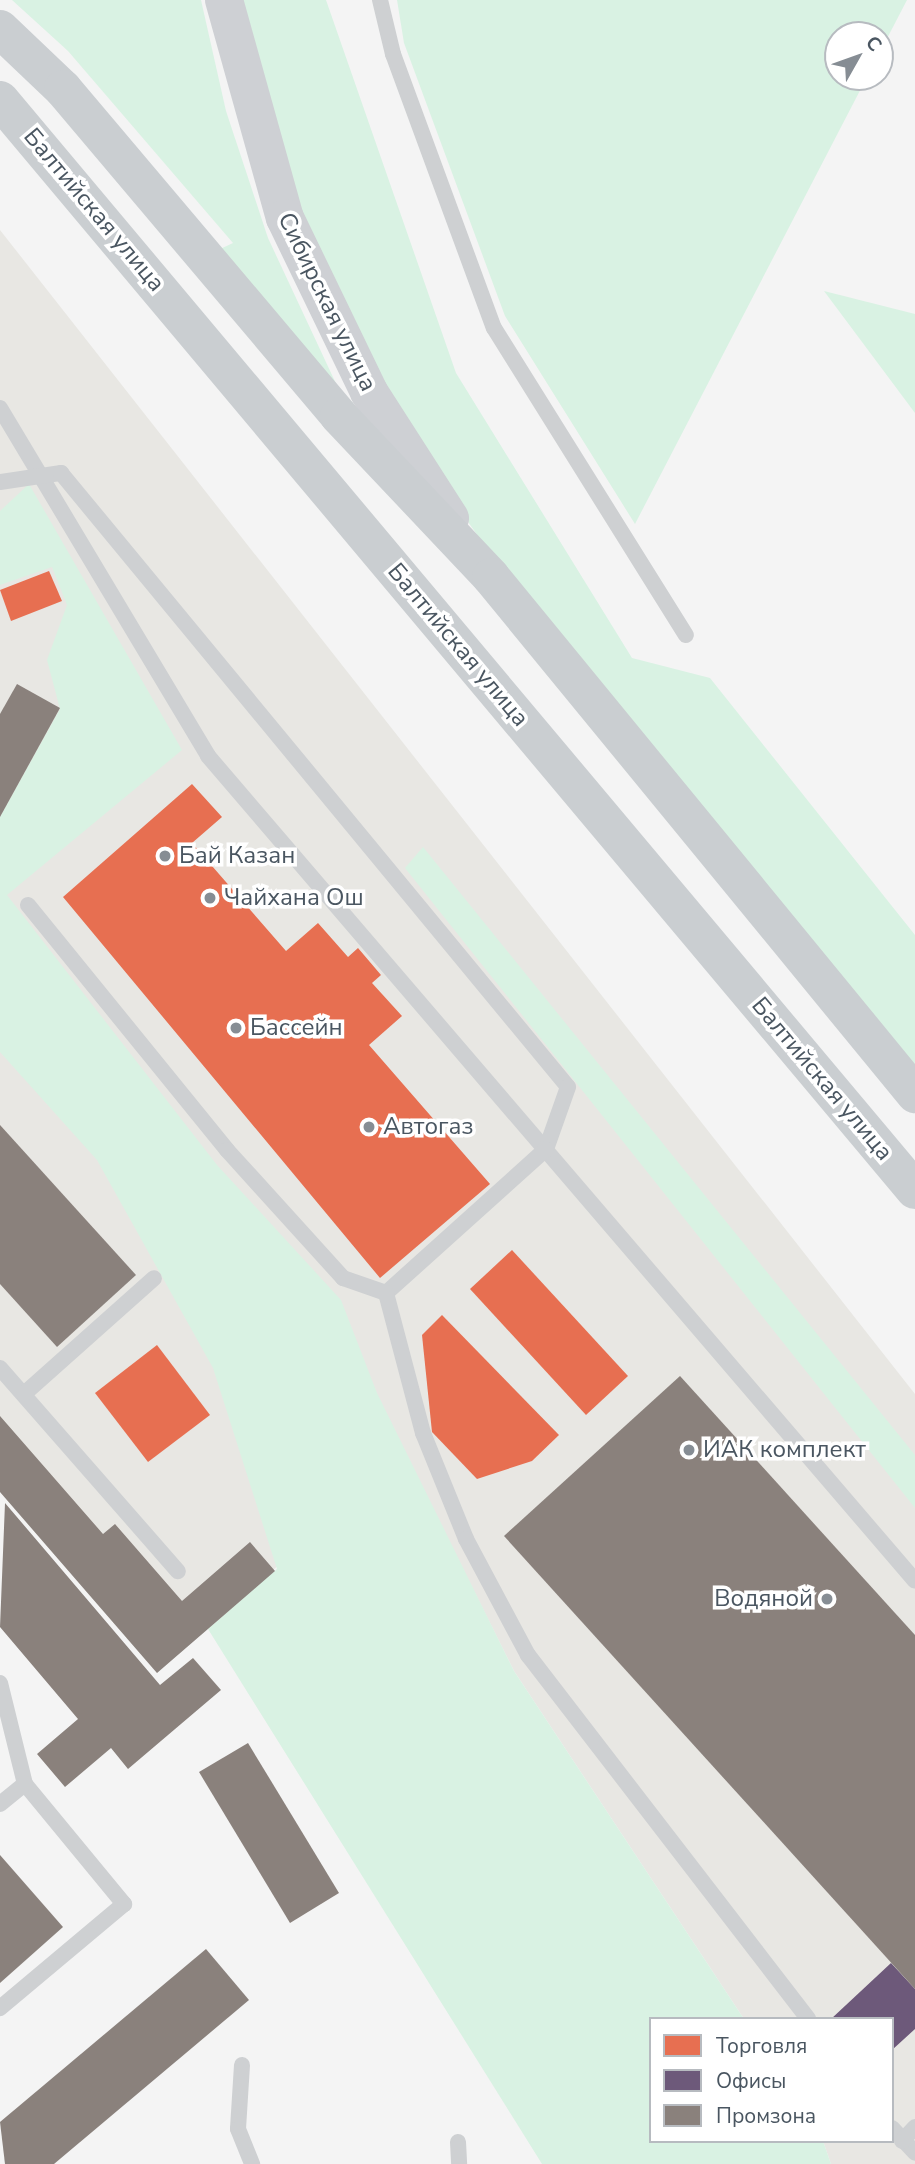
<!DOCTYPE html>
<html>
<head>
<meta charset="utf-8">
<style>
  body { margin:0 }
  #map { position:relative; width:915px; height:2164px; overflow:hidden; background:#f4f4f4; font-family:"Nunito Sans",sans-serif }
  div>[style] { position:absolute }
  .commercial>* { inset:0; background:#e8e7e3 }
  .green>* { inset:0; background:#d9f2e3 }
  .shops>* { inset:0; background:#e76f51 }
  .offices>* { inset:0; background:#6d597a }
  .industry>* { inset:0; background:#8a817c }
  .lane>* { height:16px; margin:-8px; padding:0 8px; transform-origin:8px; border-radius:8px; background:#ced0d2 }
  .secondary>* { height:38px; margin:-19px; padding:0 19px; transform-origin:19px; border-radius:19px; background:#ced0d4 }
  .primary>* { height:38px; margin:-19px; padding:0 19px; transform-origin:19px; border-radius:19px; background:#caced1 }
  .dots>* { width:19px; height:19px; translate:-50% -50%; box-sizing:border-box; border:4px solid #fff; border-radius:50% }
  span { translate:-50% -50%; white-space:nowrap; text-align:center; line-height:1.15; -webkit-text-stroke:7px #fff; paint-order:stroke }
  .street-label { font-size:24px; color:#4a5661 }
  .poi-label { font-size:24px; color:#4a5661 }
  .left { translate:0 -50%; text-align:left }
  .right { translate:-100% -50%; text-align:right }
  .legend { position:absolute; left:649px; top:2017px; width:245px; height:126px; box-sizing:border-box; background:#fff; border:2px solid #b7bbc0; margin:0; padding:9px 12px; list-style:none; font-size:21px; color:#4a5661 }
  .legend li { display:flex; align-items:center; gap:14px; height:35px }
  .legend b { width:35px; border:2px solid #b7bbc0 }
  .north { position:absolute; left:824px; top:21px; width:70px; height:70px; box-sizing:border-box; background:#fff; border:2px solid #b7bbc0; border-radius:50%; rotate:50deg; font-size:19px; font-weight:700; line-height:28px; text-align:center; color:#4a5661 }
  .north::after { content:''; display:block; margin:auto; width:24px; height:32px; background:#868d94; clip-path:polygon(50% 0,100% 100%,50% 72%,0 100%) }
</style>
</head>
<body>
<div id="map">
  <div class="commercial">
    <i style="clip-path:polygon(0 230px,915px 1394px,915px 2164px,831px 2164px,823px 2141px,892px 2141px,892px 2019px,744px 2019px,514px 1671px,405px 1453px,157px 1673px,0 1492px)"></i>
  </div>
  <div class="green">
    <i style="clip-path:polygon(12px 0,201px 0,226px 111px,268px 238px,339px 390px,218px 250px,233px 243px,68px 51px)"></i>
    <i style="clip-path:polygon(234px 0,326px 0,456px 373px,632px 658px,710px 678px,915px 935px,915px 1066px,519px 594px,384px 403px,295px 225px)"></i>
    <i style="clip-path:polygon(397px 0,907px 0,880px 52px,880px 35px,838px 35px,838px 77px,867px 77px,635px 524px,505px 316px,404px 43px)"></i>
    <i style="clip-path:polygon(824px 291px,915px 314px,915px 413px)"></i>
    <i style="clip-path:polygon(29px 484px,182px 750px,7px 895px,217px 1165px,341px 1300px,377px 1393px,514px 1671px,744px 2019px,651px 2019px,651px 2141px,823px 2141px,831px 2164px,542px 2164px,208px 1629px,277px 1569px,213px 1368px,97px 1160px,0 1052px,0 817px,60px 709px,47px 660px,67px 605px,52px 567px,0 585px,0 511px)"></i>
    <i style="clip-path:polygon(423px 847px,915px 1455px,915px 1508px,405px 868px)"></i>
  </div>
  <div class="shops">
    <i style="clip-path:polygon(49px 571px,62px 601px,11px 621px,0 590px)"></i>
    <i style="clip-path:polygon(192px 784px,222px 817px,192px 843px,286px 951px,318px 923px,348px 957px,358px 948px,381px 975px,372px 983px,402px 1016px,369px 1045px,490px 1184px,380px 1278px,63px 897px)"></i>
    <i style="clip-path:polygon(512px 1250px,628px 1376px,586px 1415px,470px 1289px)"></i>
    <i style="clip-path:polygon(442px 1315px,559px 1435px,532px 1461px,477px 1479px,432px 1432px,422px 1335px)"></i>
    <i style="clip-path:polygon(157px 1345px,210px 1415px,148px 1462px,95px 1393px)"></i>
  </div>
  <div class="offices">
    <i style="clip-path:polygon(891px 1963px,915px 1989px,915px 2029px,892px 2050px,892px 2019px,831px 2019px)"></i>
  </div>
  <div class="industry">
    <i style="clip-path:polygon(17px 684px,60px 708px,0 817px,0 714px)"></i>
    <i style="clip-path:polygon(0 1125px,136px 1275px,57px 1347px,0 1284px)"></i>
    <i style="clip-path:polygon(680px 1376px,915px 1635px,915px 1989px,504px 1536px)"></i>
    <i style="clip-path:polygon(0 1416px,103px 1534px,115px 1524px,182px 1601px,250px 1542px,275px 1571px,157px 1673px,0 1492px)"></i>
    <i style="clip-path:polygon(5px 1503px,160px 1685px,193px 1658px,221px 1690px,128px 1769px,111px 1748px,65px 1787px,37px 1754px,78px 1719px,0 1627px)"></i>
    <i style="clip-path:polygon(248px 1743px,339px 1893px,290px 1923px,199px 1772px)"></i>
    <i style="clip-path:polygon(0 1855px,63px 1927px,0 1983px)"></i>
    <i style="clip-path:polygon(206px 1949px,249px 2000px,54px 2164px,5px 2164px,0 2122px)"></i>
  </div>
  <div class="lane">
    <i style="left:380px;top:0;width:56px;rotate:76.5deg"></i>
    <i style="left:393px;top:54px;width:292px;rotate:69.8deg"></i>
    <i style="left:494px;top:328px;width:362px;rotate:58deg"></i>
    <i style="left:0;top:408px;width:405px;rotate:59.1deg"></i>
    <i style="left:208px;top:756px;width:1086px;rotate:49.4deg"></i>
    <i style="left:0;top:482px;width:62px;rotate:-8.4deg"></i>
    <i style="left:61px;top:473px;width:796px;rotate:50.45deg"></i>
    <i style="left:568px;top:1087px;width:66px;rotate:109.5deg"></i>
    <i style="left:546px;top:1149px;width:215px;rotate:138deg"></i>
    <i style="left:386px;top:1293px;width:145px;rotate:75.2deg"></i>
    <i style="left:423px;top:1433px;width:114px;rotate:67.9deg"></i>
    <i style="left:466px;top:1539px;width:132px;rotate:61.9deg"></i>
    <i style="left:528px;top:1655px;width:459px;rotate:52.4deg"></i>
    <i style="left:28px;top:905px;width:316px;rotate:50.9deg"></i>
    <i style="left:227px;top:1150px;width:173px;rotate:47.8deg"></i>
    <i style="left:343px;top:1278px;width:46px;rotate:19.2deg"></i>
    <i style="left:0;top:1368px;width:270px;rotate:48.8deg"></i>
    <i style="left:24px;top:1394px;width:174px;rotate:-41.7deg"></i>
    <i style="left:0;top:1683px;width:104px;rotate:76.1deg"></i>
    <i style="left:25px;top:1784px;width:156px;rotate:50.5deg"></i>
    <i style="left:124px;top:1904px;width:162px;rotate:140deg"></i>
    <i style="left:0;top:1804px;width:32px;rotate:-39deg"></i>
    <i style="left:242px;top:2065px;width:64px;rotate:93.6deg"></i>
    <i style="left:238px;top:2129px;width:38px;rotate:68deg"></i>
    <i style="left:892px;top:2128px;width:34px;rotate:47deg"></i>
    <i style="left:902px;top:2141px;width:19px;rotate:-47deg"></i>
    <i style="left:458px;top:2142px;width:22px;rotate:87deg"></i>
  </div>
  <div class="secondary">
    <i style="left:224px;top:0;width:226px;rotate:74.4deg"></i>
    <i style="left:285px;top:218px;width:193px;rotate:64.2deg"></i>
    <i style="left:369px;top:392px;width:150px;rotate:57.3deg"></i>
  </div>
  <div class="primary">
    <i style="left:0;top:29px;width:87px;rotate:43.6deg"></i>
    <i style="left:63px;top:89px;width:428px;rotate:49.8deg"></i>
    <i style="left:339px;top:416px;width:221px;rotate:46.6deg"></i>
    <i style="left:491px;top:577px;width:669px;rotate:50.64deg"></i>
    <i style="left:0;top:100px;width:1423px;rotate:49.99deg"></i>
  </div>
  <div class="dots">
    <i style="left:165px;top:856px;background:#868d94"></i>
    <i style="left:210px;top:898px;background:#868d94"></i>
    <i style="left:236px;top:1028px;background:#868d94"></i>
    <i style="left:369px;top:1127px;background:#868d94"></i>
    <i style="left:689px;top:1450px;background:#868d94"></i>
    <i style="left:827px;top:1599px;background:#868d94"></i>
  </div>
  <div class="street-label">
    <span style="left:94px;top:210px;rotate:50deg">Балтийская улица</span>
    <span style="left:327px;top:302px;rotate:64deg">Сибирская улица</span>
    <span style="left:458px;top:645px;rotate:50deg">Балтийская улица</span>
    <span style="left:822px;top:1079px;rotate:50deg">Балтийская улица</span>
  </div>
  <div class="poi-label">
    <span class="left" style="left:179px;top:856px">Бай Казан</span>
    <span class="left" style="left:224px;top:898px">Чайхана Ош</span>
    <span class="left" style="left:250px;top:1028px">Бассейн</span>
    <span class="left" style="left:383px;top:1127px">Автогаз</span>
    <span class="left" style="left:703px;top:1450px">ИАК комплект</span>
    <span class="right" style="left:813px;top:1599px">Водяной</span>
  </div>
  <ul class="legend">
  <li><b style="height:19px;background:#e76f51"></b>Торговля</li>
  <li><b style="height:19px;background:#6d597a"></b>Офисы</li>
  <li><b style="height:19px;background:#8a817c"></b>Промзона</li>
  </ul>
  <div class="north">С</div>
</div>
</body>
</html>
